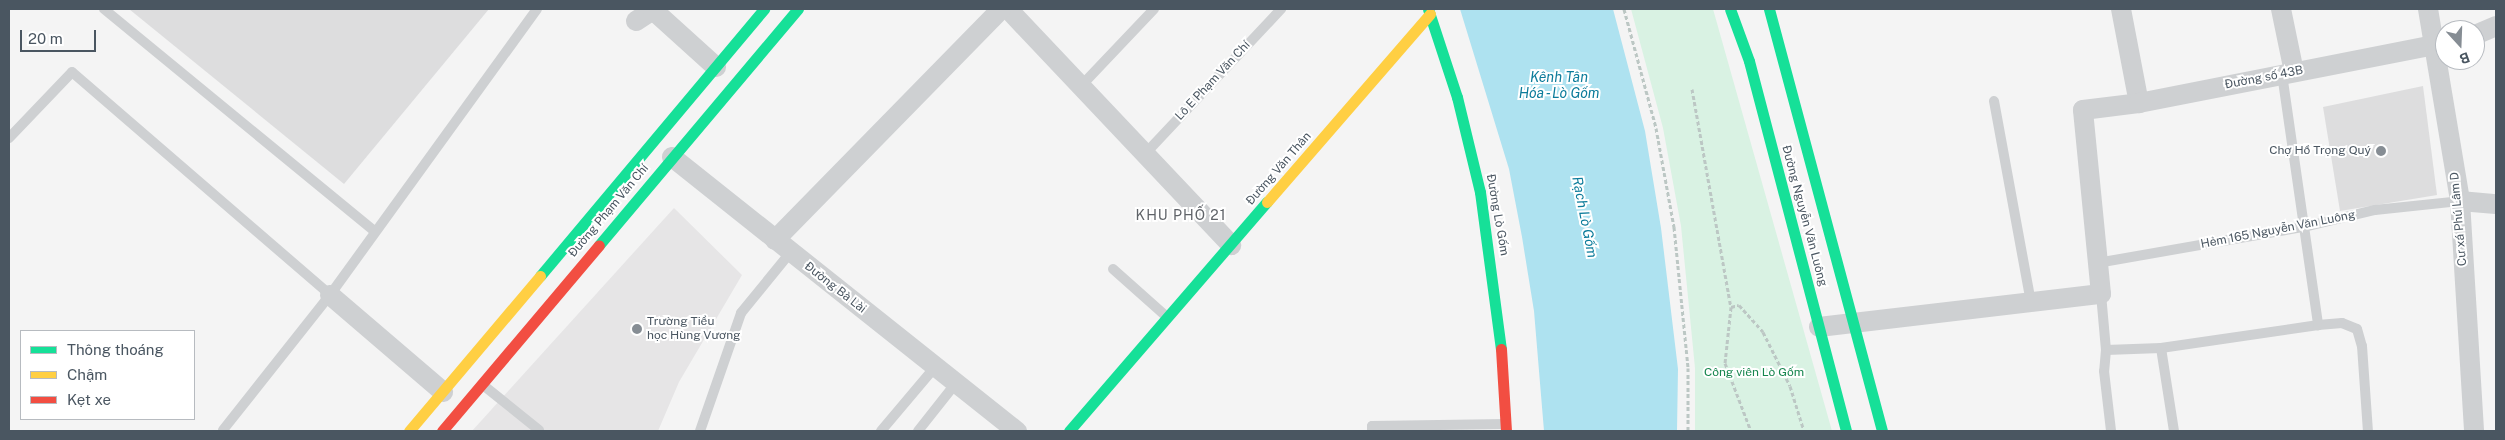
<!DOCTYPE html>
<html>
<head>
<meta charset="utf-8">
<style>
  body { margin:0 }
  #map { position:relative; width:2505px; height:440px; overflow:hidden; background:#f4f4f4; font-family:"Public Sans",sans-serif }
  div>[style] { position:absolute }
  .education>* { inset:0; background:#e6e5e6 }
  .green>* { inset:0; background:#d9f2e3 }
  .water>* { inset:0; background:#aee2f0 }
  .building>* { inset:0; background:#ddddde }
  .path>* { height:3px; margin-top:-1.5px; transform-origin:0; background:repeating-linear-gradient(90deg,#bcc7c4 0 4px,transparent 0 6.5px) }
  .lane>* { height:10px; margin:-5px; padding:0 5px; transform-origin:5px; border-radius:5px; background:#ced0d2 }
  .street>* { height:20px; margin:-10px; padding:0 10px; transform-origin:10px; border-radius:10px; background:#ced0d2 }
  .fast>* { height:11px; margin:-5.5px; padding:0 5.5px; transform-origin:5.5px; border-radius:5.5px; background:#16e098 }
  .slow>* { height:11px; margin:-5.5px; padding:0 5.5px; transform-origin:5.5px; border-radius:5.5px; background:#ffcf43 }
  .jam>* { height:11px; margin:-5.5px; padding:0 5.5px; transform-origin:5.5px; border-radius:5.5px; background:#f24e42 }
  .dots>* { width:14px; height:14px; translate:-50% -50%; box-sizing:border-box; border:2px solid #fff; border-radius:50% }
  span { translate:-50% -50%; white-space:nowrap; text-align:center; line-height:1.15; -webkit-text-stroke:4px #fff; paint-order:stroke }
  .street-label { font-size:12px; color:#4a5661 }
  .poi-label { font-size:12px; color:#4a5661 }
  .right { translate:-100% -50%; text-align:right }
  .left { translate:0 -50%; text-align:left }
  .park-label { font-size:12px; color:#17864f }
  .water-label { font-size:14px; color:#0c7c9b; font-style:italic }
  .neighbourhood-label { font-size:14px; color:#5f6368; letter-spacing:1px }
  .frame { position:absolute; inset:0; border:10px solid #4a5661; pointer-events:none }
  .legend { position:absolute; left:20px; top:330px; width:175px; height:90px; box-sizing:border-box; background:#fff; border:1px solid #b7bbc0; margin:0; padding:6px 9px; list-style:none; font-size:15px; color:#4a5661 }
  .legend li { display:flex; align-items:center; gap:10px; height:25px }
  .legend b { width:25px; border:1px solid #b7bbc0 }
  .north { position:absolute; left:2435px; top:20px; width:50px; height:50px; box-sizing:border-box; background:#fff; border:1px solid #b7bbc0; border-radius:50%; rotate:160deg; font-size:14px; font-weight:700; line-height:20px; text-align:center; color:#4a5661 }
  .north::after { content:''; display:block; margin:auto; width:18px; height:22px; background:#868d94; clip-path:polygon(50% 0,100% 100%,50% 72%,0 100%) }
  .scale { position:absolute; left:20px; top:30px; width:76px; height:22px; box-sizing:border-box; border:2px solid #4a5661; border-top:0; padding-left:6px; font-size:15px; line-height:18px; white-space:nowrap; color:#4a5661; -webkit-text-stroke:4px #fff; paint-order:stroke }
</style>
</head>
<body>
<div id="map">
  <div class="education">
    <i style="clip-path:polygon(674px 208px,742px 275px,679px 382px,658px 431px,472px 431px)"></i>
  </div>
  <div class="green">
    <i style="clip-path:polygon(1631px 9px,1713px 9px,1832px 431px,1695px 431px,1695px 368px,1681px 226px,1663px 128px)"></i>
  </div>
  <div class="water">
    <i style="clip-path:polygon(1460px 9px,1613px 9px,1645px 131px,1661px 228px,1678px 369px,1677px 431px,1544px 431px,1534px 311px,1522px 237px,1509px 169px)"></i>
  </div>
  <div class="building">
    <i style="clip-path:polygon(129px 9px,489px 9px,344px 184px)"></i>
    <i style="clip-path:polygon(2423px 86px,2437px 195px,2340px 211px,2323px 107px)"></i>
  </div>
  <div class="path">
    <i style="left:1624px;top:9px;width:123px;rotate:74.9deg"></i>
    <i style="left:1656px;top:128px;width:101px;rotate:79.7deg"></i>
    <i style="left:1674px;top:227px;width:142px;rotate:84.3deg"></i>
    <i style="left:1688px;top:368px;width:63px;rotate:90deg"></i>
    <i style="left:1692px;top:89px;width:221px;rotate:79.9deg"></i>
    <i style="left:1731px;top:307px;width:56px;rotate:96.1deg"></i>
    <i style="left:1725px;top:363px;width:73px;rotate:69.1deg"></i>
    <i style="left:1731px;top:307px;width:8px;rotate:-14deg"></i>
    <i style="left:1739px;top:305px;width:36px;rotate:48deg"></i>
    <i style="left:1763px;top:332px;width:60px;rotate:63.4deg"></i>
    <i style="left:1790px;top:386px;width:47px;rotate:72.7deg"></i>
  </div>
  <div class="lane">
    <i style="left:104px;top:9px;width:350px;rotate:39.4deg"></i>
    <i style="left:2282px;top:74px;width:254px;rotate:81.8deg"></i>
    <i style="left:1081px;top:86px;width:106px;rotate:-46.5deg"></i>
    <i style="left:1994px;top:101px;width:204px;rotate:79.6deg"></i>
    <i style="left:9px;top:138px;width:91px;rotate:-46.3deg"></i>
    <i style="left:72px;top:72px;width:341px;rotate:40.8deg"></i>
    <i style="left:1145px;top:154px;width:199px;rotate:-46.8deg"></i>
    <i style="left:2097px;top:263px;width:210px;rotate:-9.9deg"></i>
    <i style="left:2304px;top:227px;width:73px;rotate:-13.5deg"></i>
    <i style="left:2375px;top:210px;width:85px;rotate:-6deg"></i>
    <i style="left:1113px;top:269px;width:71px;rotate:41.6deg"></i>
    <i style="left:2101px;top:294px;width:56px;rotate:84.9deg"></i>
    <i style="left:2106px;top:350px;width:55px;rotate:-2.1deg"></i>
    <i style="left:2161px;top:348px;width:159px;rotate:-8.3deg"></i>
    <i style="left:2318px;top:325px;width:24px;rotate:-5deg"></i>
    <i style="left:2342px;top:323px;width:16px;rotate:22deg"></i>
    <i style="left:2357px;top:329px;width:18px;rotate:74deg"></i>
    <i style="left:2362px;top:346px;width:85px;rotate:86deg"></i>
    <i style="left:2161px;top:348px;width:84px;rotate:81.1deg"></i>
    <i style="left:2106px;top:350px;width:21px;rotate:95deg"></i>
    <i style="left:2104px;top:371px;width:60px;rotate:83.3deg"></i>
    <i style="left:483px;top:385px;width:72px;rotate:38.8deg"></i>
    <i style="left:223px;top:430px;width:172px;rotate:-51.6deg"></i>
    <i style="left:330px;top:295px;width:353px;rotate:-54.1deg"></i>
    <i style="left:700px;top:431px;width:125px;rotate:-70.8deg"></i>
    <i style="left:741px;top:313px;width:77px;rotate:-50.8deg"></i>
    <i style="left:881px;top:431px;width:84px;rotate:-49.8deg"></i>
    <i style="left:918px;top:431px;width:61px;rotate:-51.6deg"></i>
    <i style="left:1372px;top:431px;width:5px;rotate:-90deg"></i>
    <i style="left:1372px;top:426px;width:133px;rotate:-0.9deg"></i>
  </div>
  <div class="street">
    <i style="left:1008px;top:9px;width:325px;rotate:46.6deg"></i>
    <i style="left:2121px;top:9px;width:96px;rotate:79.2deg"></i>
    <i style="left:2281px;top:9px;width:64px;rotate:78.3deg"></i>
    <i style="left:2428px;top:9px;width:195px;rotate:80.5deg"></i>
    <i style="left:2460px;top:201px;width:230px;rotate:86.5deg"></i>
    <i style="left:636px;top:21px;width:20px;rotate:-33deg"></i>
    <i style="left:653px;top:10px;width:85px;rotate:42.1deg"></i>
    <i style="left:2475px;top:35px;width:23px;rotate:-23deg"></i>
    <i style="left:672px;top:157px;width:441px;rotate:38.5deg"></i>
    <i style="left:2460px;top:201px;width:36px;rotate:5deg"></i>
    <i style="left:775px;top:240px;width:323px;rotate:-45.6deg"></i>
    <i style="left:330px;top:295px;width:149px;rotate:40.6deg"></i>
    <i style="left:1819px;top:327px;width:284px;rotate:-6.7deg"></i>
    <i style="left:2101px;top:294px;width:185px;rotate:-95.6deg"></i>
    <i style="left:2083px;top:110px;width:56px;rotate:-7.1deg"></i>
    <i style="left:2139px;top:103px;width:312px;rotate:-11.1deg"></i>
  </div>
  <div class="fast">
    <i style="left:1428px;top:9px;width:93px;rotate:71.8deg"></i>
    <i style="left:1457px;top:97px;width:98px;rotate:76.4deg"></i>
    <i style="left:1480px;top:192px;width:158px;rotate:82.4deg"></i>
    <i style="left:1730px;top:9px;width:55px;rotate:69.9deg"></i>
    <i style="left:1749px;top:61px;width:383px;rotate:75.3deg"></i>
    <i style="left:1769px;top:9px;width:437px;rotate:75deg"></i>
    <i style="left:599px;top:245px;width:309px;rotate:-49.9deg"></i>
    <i style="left:540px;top:276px;width:349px;rotate:-50deg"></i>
    <i style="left:1069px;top:431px;width:303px;rotate:-49.2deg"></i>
  </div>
  <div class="slow">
    <i style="left:1267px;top:202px;width:249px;rotate:-49.1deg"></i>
    <i style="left:409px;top:431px;width:203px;rotate:-49.8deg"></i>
  </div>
  <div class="jam">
    <i style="left:1501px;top:349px;width:82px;rotate:86.5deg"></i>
    <i style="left:442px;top:431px;width:243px;rotate:-49.8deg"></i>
  </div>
  <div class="dots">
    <i style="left:2381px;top:151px;background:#868d94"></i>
    <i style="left:637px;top:329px;background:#868d94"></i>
  </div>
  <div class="street-label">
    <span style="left:2264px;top:78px;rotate:-11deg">Đường số 43B</span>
    <span style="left:1213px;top:81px;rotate:-47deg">Lô E Phạm Văn Chí</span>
    <span style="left:1279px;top:169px;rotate:-49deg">Đường Văn Thân</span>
    <span style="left:609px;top:211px;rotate:-50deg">Đường Phạm Văn Chí</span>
    <span style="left:1497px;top:215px;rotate:80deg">Đường Lò Gốm</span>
    <span style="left:1804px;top:216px;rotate:75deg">Đường Nguyễn Văn Luông</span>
    <span style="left:2459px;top:219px;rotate:-95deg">Cư xá Phú Lâm D</span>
    <span style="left:2278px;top:230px;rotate:-11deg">Hẻm 165 Nguyễn Văn Luông</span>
    <span style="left:835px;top:288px;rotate:38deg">Đường Bà Lài</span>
  </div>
  <div class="poi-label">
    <span class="right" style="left:2371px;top:151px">Chợ Hồ Trọng Quý</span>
    <span class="left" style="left:647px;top:329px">Trường Tiểu<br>học Hùng Vương</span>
  </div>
  <div class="park-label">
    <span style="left:1754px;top:373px">Công viên Lò Gốm</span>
  </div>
  <div class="water-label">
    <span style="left:1559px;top:85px">Kênh Tân<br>Hóa - Lò Gốm</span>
    <span style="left:1585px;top:217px;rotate:79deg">Rạch Lò Gốm</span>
  </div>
  <div class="neighbourhood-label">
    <span style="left:1181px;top:215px">KHU PHỐ 21</span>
  </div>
  <div class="frame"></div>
  <ul class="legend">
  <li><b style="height:6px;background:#16e098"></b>Thông thoáng</li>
  <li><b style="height:6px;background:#ffcf43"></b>Chậm</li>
  <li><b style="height:6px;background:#f24e42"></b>Kẹt xe</li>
  </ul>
  <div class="north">B</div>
  <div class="scale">20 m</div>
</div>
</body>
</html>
